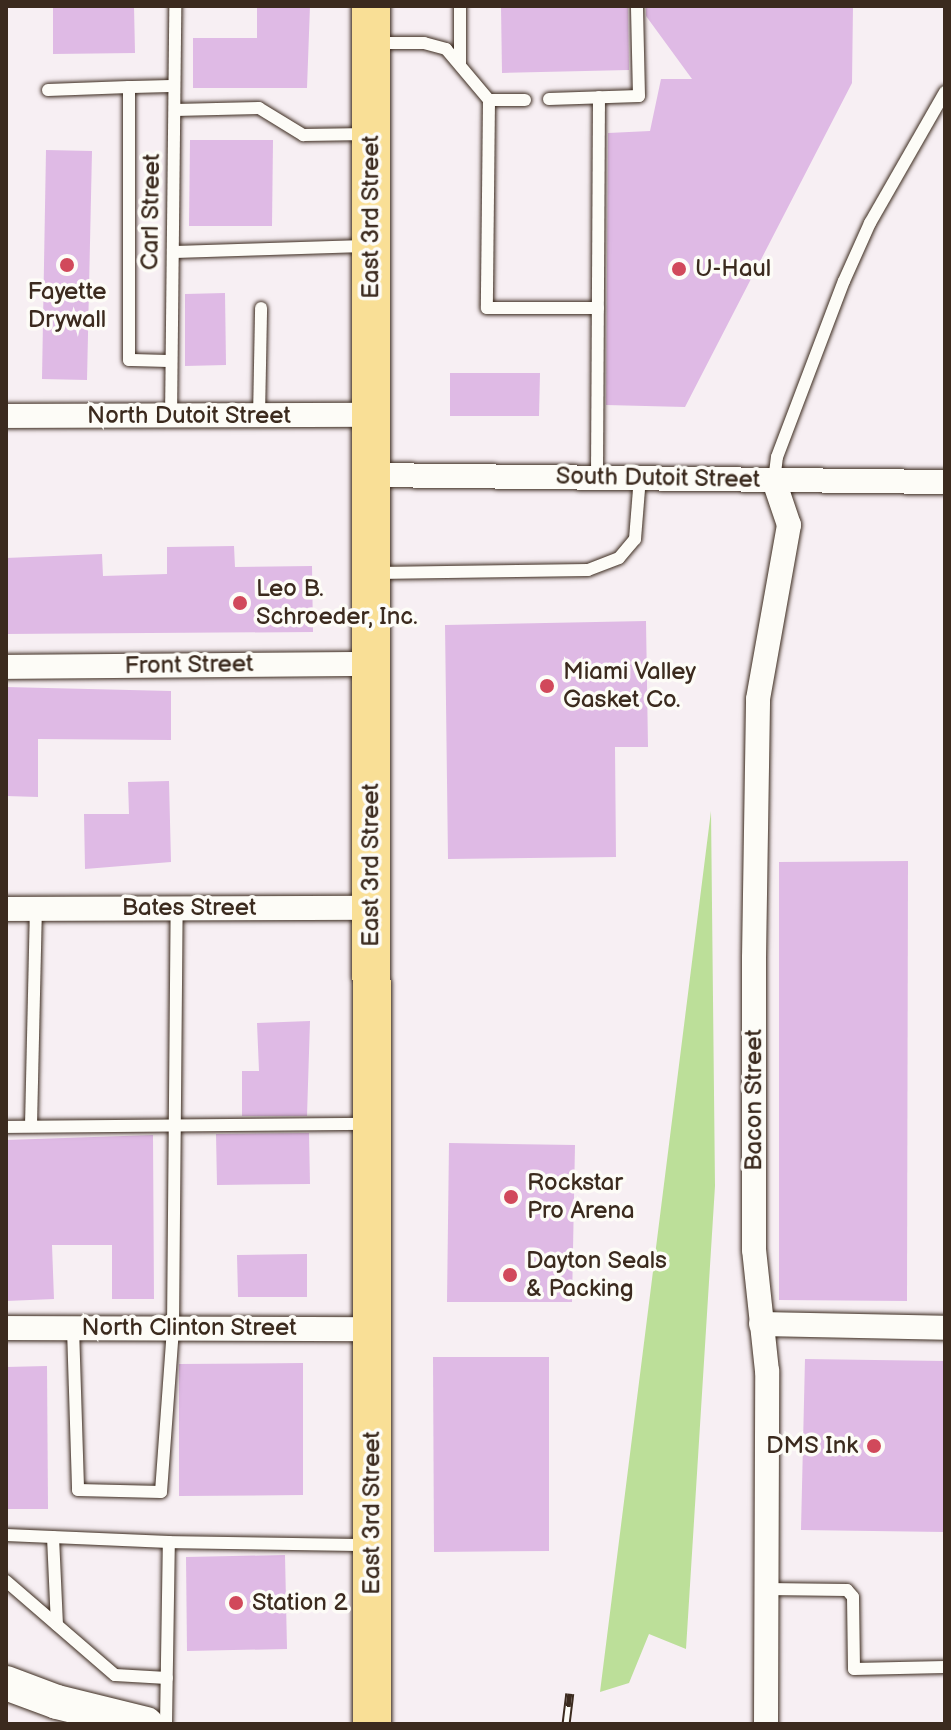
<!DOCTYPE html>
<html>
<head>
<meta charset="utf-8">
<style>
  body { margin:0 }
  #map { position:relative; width:951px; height:1730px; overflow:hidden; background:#f7eff3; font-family:"Balsamiq Sans",sans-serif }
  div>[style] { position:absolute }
  .green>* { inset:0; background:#bcdf99 }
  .building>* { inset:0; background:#dfbae5 }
  .roads { filter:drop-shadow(0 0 2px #3b2a1e) drop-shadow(0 0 2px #3b2a1e) }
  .lane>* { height:12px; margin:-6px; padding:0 6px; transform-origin:6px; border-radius:6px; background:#fdfcf7 }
  .street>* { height:24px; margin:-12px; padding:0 12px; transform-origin:12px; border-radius:12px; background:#fdfcf7 }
  .secondary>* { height:34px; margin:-17px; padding:0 17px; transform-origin:17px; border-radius:17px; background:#fdfcf7 }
  .primary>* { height:38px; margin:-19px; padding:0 19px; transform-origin:19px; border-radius:19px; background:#f9df96 }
  .rail>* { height:9px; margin-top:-4.5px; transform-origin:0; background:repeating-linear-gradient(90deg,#fdfcf7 0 18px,#3b2a1e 0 36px); box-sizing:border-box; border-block:2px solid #3b2a1e }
  .dots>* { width:22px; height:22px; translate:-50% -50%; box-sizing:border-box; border:4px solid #fdfcf7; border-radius:50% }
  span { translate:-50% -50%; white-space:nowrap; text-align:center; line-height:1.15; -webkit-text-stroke:7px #fdfcf7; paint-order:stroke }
  .street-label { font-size:24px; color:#3b2a1e }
  .poi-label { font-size:24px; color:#3b2a1e }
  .left { translate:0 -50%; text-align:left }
  .right { translate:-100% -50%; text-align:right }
  .frame { position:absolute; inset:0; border:8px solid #3b2a1e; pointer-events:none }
</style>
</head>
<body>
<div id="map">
  <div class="green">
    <i style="clip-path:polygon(711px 811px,715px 1186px,686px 1649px,649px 1634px,629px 1683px,600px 1692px)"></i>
  </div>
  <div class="building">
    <i style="clip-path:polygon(53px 6px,134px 6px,135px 53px,53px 54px)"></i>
    <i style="clip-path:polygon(257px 6px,310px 6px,307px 88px,193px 88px,193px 38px,257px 38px)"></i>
    <i style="clip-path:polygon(501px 6px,628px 6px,629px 70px,502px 73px)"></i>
    <i style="clip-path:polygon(646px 6px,853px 6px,852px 83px,685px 407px,606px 405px,608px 133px,650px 131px,661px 79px,692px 79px,646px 16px)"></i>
    <i style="clip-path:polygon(190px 140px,273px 140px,272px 226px,189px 226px)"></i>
    <i style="clip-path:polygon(46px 150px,92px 151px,87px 380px,42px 379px)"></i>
    <i style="clip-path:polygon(225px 293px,226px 365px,185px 366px,185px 294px)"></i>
    <i style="clip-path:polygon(450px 373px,540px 373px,539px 416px,450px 416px)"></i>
    <i style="clip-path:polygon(234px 546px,235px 567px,312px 566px,313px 632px,6px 634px,6px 558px,102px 554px,103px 576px,167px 574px,167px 547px)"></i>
    <i style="clip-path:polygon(646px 621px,648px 747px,615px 747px,616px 857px,448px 859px,445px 625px)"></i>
    <i style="clip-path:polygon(6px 687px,171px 691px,171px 740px,38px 739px,38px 797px,6px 796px)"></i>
    <i style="clip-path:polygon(169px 781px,171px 862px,85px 869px,84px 814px,129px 814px,128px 782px)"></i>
    <i style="clip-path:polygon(908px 861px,907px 1301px,779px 1300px,779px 862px)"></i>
    <i style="clip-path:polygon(310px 1021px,307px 1116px,242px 1116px,242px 1071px,259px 1071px,257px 1023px)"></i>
    <i style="clip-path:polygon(309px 1133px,310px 1184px,217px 1185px,216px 1134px)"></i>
    <i style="clip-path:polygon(153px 1135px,154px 1299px,112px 1299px,112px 1245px,52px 1245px,54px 1299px,6px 1301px,6px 1140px)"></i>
    <i style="clip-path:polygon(449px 1143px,575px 1145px,572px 1302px,447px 1302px)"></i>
    <i style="clip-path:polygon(307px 1254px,307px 1297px,238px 1297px,237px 1255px)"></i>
    <i style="clip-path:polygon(433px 1357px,549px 1357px,549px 1551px,434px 1552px)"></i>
    <i style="clip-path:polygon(805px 1359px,945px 1361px,945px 1532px,801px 1530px)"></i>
    <i style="clip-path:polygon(303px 1363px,303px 1495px,179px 1496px,179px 1364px)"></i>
    <i style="clip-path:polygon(47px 1366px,48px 1509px,6px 1509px,6px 1367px)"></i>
    <i style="clip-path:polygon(285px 1555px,287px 1649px,187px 1651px,186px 1557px)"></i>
  </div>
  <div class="roads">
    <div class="lane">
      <i style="left:460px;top:6px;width:58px;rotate:90deg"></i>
      <i style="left:375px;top:43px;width:49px"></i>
      <i style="left:424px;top:43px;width:23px;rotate:15deg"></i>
      <i style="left:446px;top:49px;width:67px;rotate:49.9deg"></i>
      <i style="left:489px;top:100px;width:36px"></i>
      <i style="left:48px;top:90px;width:81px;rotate:-2.1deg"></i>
      <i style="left:549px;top:99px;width:90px;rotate:-1.9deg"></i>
      <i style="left:639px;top:96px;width:90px;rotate:-91.3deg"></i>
      <i style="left:489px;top:100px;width:208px;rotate:90.6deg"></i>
      <i style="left:487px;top:308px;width:111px"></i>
      <i style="left:175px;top:110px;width:84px;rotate:-1.4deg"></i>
      <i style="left:259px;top:108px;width:52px;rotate:31.5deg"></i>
      <i style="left:303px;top:135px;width:65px;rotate:-0.9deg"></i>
      <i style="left:173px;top:252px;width:193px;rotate:-1.8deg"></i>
      <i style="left:171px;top:361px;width:42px;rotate:-178.6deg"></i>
      <i style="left:129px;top:360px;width:273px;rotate:-90deg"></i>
      <i style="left:129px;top:87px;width:45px;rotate:-1.3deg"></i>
      <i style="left:259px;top:417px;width:109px;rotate:-88.9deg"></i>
      <i style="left:171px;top:419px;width:413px;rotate:-89.4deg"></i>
      <i style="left:597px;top:476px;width:379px;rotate:-89.7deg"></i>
      <i style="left:774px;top:481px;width:24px;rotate:-83deg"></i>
      <i style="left:777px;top:457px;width:188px;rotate:-69.2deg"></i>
      <i style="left:844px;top:281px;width:64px;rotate:-65.9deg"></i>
      <i style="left:870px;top:223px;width:151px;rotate:-60.2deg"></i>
      <i style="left:376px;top:573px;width:212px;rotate:-0.8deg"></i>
      <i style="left:588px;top:570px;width:33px;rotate:-21deg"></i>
      <i style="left:619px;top:558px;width:25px;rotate:-50deg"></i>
      <i style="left:635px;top:539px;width:62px;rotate:-85.4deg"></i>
      <i style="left:31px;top:1126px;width:217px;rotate:-88.7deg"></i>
      <i style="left:6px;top:1127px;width:361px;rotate:-0.5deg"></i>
      <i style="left:73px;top:1328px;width:162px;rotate:88.2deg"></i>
      <i style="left:78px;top:1490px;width:83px;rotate:1.4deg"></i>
      <i style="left:161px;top:1492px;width:164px;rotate:-85.8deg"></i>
      <i style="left:173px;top:1328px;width:420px;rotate:-89.5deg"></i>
      <i style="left:6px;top:1535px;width:163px;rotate:2.5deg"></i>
      <i style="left:53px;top:1537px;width:88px;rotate:87.4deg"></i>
      <i style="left:6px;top:1581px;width:144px;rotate:40.8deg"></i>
      <i style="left:115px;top:1675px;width:52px;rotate:3.3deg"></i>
      <i style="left:766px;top:1589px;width:81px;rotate:0.7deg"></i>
      <i style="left:847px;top:1590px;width:9px;rotate:49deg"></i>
      <i style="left:853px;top:1597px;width:72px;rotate:89.2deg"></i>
      <i style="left:854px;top:1669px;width:91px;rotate:-1.3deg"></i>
      <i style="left:166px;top:1724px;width:182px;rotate:-89.1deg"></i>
      <i style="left:169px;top:1542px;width:199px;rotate:0.9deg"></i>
    </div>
    <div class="street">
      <i style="left:6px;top:416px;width:365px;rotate:-0.2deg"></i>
      <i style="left:372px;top:475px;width:573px;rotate:0.7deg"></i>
      <i style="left:6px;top:667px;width:365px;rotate:-0.5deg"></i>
      <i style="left:6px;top:909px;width:365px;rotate:-0.2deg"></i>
      <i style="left:761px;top:1324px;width:184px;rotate:1.2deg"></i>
      <i style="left:6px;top:1328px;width:366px;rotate:0.2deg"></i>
      <i style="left:766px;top:1724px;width:353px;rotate:-89.8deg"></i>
      <i style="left:767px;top:1371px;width:122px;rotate:-96.1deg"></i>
      <i style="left:754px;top:1250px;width:292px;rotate:-90deg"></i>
      <i style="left:754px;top:958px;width:259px;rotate:-89.1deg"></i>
      <i style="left:758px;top:699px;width:177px;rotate:-79.9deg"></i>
      <i style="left:789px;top:525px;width:46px;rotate:-108.8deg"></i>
    </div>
    <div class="secondary">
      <i style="left:6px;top:1683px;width:54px;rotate:20.4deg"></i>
      <i style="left:57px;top:1702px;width:92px;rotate:13.9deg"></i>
    </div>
    <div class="primary">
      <i style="left:371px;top:6px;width:1718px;rotate:89.97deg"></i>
    </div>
  </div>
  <div class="rail">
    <i style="left:566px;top:1724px;width:31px;rotate:-83deg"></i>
  </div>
  <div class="dots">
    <i style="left:67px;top:265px;background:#d1495b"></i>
    <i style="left:679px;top:269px;background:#d1495b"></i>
    <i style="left:240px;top:603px;background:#d1495b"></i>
    <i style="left:547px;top:686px;background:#d1495b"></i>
    <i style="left:511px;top:1197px;background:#d1495b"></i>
    <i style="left:510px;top:1275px;background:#d1495b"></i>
    <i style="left:874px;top:1446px;background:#d1495b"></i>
    <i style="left:236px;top:1603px;background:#d1495b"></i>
  </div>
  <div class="street-label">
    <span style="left:151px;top:212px;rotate:-89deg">Carl Street</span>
    <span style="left:371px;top:217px;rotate:-90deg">East 3rd Street</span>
    <span style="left:189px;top:416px">North Dutoit Street</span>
    <span style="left:658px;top:478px;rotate:1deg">South Dutoit Street</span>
    <span style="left:189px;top:665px;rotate:-1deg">Front Street</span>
    <span style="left:371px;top:865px;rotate:-90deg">East 3rd Street</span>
    <span style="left:189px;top:908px">Bates Street</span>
    <span style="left:754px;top:1100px;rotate:-90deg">Bacon Street</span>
    <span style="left:189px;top:1328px">North Clinton Street</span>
    <span style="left:372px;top:1513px;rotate:-90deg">East 3rd Street</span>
  </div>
  <div class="poi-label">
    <span class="left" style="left:695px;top:269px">U-Haul</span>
    <span style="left:67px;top:306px">Fayette<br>Drywall</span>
    <span class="left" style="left:256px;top:603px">Leo B.<br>Schroeder, Inc.</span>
    <span class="left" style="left:563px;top:686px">Miami Valley<br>Gasket Co.</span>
    <span class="left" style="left:527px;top:1197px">Rockstar<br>Pro Arena</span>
    <span class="left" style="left:526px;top:1275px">Dayton Seals<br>&amp; Packing</span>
    <span class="right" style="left:858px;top:1446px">DMS Ink</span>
    <span class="left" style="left:252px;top:1603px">Station 2</span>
  </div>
  <div class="frame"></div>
</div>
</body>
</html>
